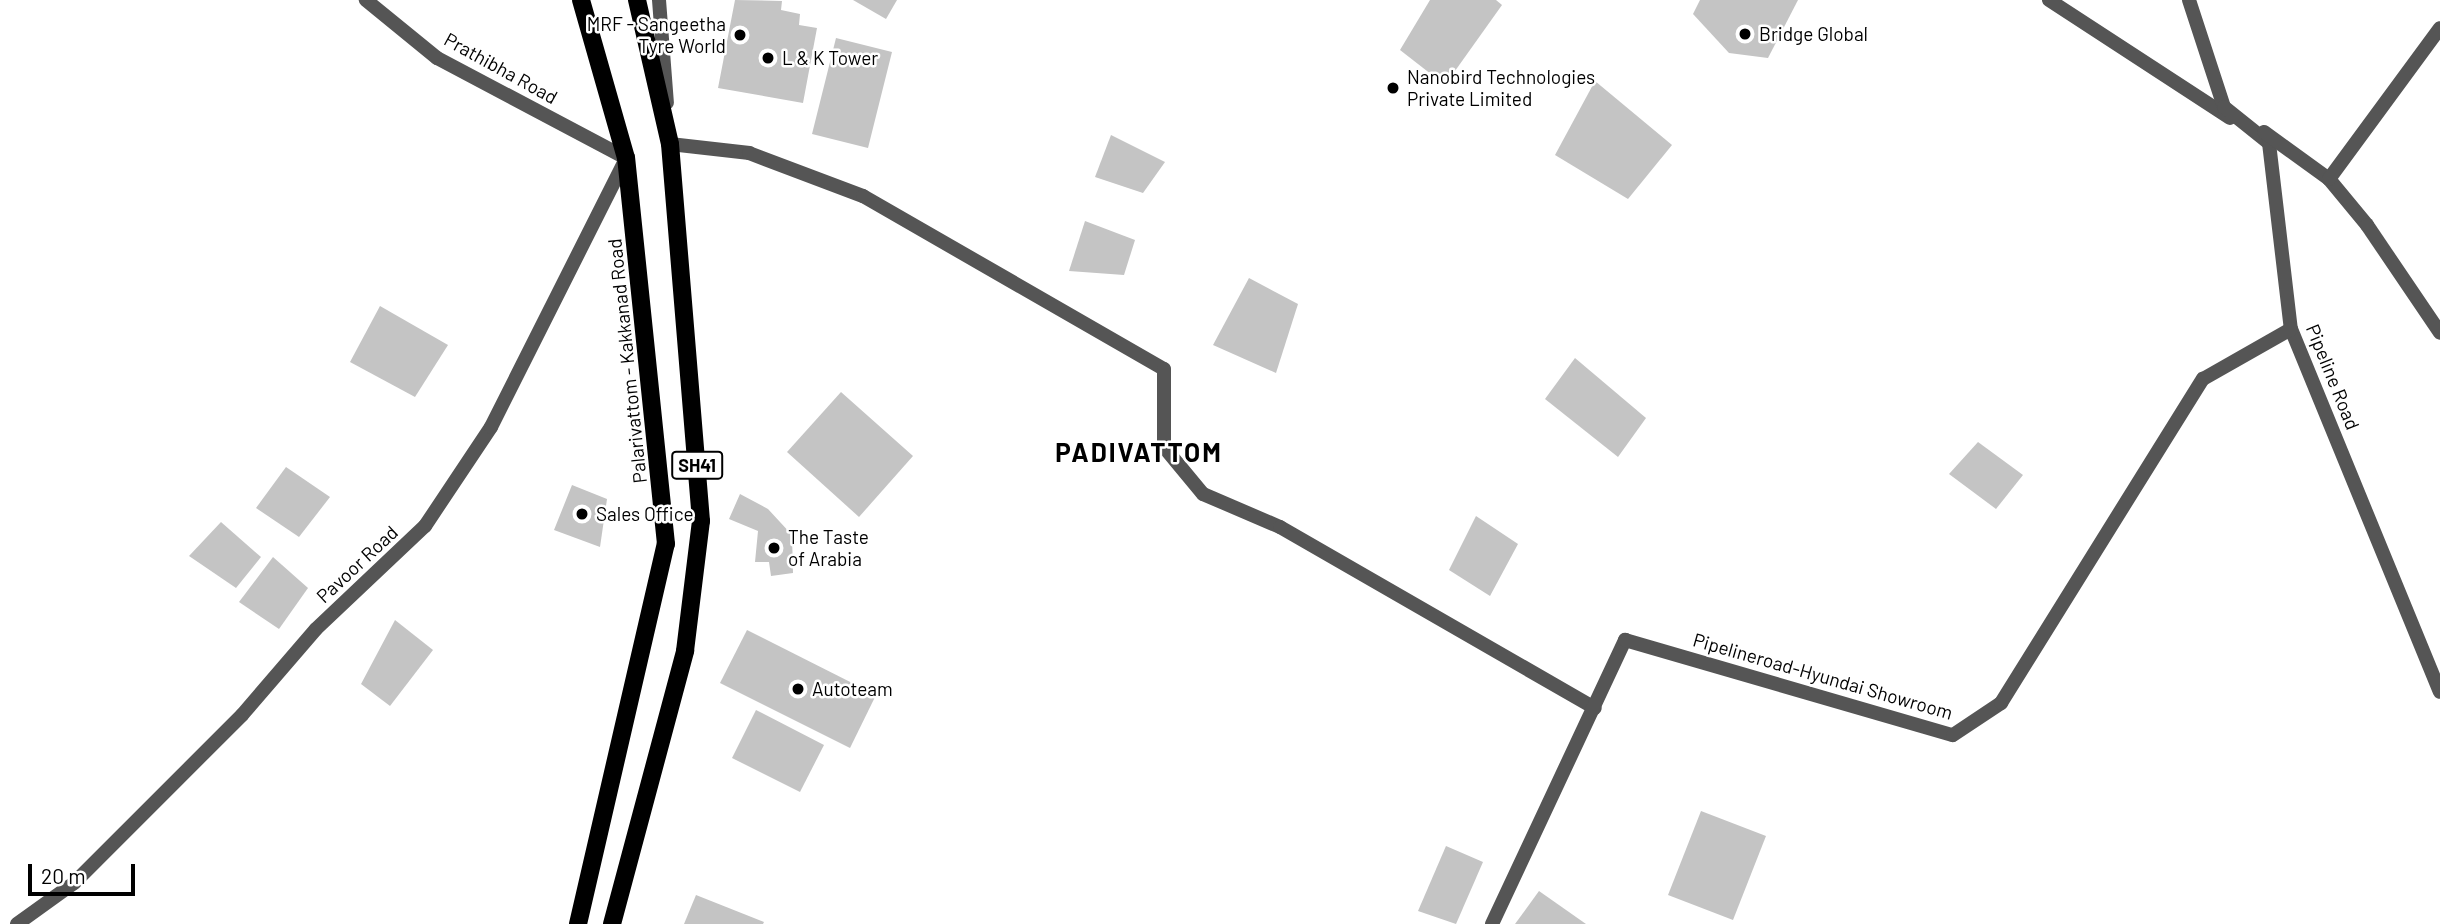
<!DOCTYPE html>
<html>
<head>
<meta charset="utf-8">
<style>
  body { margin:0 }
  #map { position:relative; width:2440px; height:924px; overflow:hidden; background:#fff; font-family:Barlow,sans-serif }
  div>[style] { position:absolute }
  .building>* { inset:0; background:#c4c4c4 }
  .street>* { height:14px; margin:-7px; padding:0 7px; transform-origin:7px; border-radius:7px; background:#555 }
  .primary>* { height:18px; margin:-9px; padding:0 9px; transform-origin:9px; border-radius:9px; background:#000 }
  .dots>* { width:19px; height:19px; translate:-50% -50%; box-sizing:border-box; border:4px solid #fff; border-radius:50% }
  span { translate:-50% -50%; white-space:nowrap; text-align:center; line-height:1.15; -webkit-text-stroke:5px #fff; paint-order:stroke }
  .shield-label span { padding:2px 5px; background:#fff; border:2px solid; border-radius:5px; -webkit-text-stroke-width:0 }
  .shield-label { font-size:18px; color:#000; font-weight:700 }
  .poi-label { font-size:19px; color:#000 }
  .right { translate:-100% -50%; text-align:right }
  .left { translate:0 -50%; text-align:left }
  .street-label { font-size:19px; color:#000 }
  .district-label { font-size:26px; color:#000; font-weight:700; letter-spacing:2px }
  .scale { position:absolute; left:28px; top:864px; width:107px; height:32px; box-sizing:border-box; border:4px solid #000; border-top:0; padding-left:9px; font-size:21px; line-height:24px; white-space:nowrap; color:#000; -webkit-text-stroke:5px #fff; paint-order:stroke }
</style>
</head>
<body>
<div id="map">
  <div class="building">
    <i style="clip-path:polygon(735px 0,782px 1px,781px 10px,800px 14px,799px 25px,817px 28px,803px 103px,718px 88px)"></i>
    <i style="clip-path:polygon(853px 0,897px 0,886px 19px)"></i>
    <i style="clip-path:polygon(1430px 0,1496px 0,1502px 5px,1445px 85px,1400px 50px)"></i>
    <i style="clip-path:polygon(1700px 0,1798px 0,1768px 58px,1729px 53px,1693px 14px)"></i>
    <i style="clip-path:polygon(836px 38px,892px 52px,868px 148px,812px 134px)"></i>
    <i style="clip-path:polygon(1595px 81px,1672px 145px,1628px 199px,1555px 155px)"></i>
    <i style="clip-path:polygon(1111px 135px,1165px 162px,1143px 193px,1095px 177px)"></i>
    <i style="clip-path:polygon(1085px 221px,1135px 240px,1124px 275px,1069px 271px)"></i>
    <i style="clip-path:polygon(1249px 278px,1298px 304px,1276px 373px,1213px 345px)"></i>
    <i style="clip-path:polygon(380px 306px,448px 345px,415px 397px,350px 362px)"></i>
    <i style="clip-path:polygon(1575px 358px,1646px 418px,1618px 457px,1545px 399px)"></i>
    <i style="clip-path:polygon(841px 392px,913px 456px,859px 517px,787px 452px)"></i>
    <i style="clip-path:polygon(1978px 442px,2023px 475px,1996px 509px,1949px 474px)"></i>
    <i style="clip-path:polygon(286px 467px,330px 497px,299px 537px,256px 508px)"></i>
    <i style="clip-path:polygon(572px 485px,607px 499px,600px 547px,554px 530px)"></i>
    <i style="clip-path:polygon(740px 494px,768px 509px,792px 535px,793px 573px,771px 576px,769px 562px,755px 562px,758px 531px,729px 519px)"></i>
    <i style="clip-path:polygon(1476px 516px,1518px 544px,1490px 596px,1449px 570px)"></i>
    <i style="clip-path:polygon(221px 522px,261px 557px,236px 588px,189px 556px)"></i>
    <i style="clip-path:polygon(273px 557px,308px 588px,279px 629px,239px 602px)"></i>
    <i style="clip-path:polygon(395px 620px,433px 650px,390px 706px,361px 684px)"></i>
    <i style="clip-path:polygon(747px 630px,876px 695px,850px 748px,720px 683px)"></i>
    <i style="clip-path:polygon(756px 710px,824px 745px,800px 792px,732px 758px)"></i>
    <i style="clip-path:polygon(1701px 811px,1766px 836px,1733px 920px,1668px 895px)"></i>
    <i style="clip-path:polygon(1446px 846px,1483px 862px,1456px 924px,1418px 911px)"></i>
    <i style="clip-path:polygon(1539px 891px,1586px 924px,1515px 924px)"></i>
    <i style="clip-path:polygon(696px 895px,764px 922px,763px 924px,684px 924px)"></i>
  </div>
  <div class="street">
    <i style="left:659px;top:0;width:103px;rotate:85.6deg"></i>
    <i style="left:2049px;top:0;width:216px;rotate:33.1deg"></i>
    <i style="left:2189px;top:0;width:113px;rotate:71.9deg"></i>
    <i style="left:2224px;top:107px;width:58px;rotate:38.7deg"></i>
    <i style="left:2269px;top:143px;width:187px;rotate:83.3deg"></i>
    <i style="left:2291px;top:329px;width:392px;rotate:67.7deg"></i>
    <i style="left:2264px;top:132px;width:80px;rotate:35.9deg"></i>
    <i style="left:2329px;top:179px;width:60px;rotate:50.4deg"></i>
    <i style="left:2367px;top:225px;width:130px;rotate:55.9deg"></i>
    <i style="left:669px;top:134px;width:10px;rotate:84deg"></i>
    <i style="left:670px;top:144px;width:80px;rotate:6.5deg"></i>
    <i style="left:749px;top:153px;width:122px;rotate:20.7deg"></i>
    <i style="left:863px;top:196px;width:347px;rotate:29.9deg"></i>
    <i style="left:1164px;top:369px;width:78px;rotate:90deg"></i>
    <i style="left:1164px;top:447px;width:61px;rotate:50.3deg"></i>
    <i style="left:1203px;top:494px;width:84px;rotate:23.2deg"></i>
    <i style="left:1280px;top:527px;width:363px;rotate:29.9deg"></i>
    <i style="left:2329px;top:179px;width:187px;rotate:-53.7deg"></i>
    <i style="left:17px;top:924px;width:70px;rotate:-35.7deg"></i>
    <i style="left:74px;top:883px;width:238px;rotate:-45deg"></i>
    <i style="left:242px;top:715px;width:113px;rotate:-49.3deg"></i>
    <i style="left:316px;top:629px;width:150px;rotate:-43.4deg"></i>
    <i style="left:425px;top:526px;width:119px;rotate:-56.3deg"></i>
    <i style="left:491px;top:427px;width:301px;rotate:-63.3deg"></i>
    <i style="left:626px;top:158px;width:214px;rotate:-152.1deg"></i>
    <i style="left:437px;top:58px;width:92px;rotate:-140.8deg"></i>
    <i style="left:1492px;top:924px;width:314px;rotate:-64.9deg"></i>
    <i style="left:1625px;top:640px;width:341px;rotate:16.2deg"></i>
    <i style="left:1953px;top:735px;width:58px;rotate:-33.7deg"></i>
    <i style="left:2001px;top:703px;width:382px;rotate:-58.1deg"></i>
    <i style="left:2203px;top:379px;width:101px;rotate:-29.6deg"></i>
  </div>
  <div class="primary">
    <i style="left:578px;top:924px;width:390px;rotate:-77deg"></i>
    <i style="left:666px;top:544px;width:388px;rotate:-95.9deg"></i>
    <i style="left:626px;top:158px;width:164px;rotate:-105.9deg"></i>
    <i style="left:612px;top:924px;width:283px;rotate:-75deg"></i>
    <i style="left:685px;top:651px;width:131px;rotate:-83deg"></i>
    <i style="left:701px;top:521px;width:378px;rotate:-94.7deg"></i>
    <i style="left:670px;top:144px;width:148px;rotate:-102.9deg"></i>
  </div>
  <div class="dots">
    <i style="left:1745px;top:34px;background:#000"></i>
    <i style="left:740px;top:35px;background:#000"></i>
    <i style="left:768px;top:58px;background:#000"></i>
    <i style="left:1393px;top:88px;background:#000"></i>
    <i style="left:582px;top:514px;background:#000"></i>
    <i style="left:774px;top:548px;background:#000"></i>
    <i style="left:798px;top:689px;background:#000"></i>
  </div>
  <div class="shield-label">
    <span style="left:697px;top:465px">SH41</span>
  </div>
  <div class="poi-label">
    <span class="right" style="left:726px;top:35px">MRF - Sangeetha<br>Tyre World</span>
    <span class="left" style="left:1759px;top:34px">Bridge Global</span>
    <span class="left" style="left:782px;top:58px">L &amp; K Tower</span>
    <span class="left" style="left:1407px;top:88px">Nanobird Technologies<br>Private Limited</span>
    <span class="left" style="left:596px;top:514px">Sales Office</span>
    <span class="left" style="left:788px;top:548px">The Taste<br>of Arabia</span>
    <span class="left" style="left:812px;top:689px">Autoteam</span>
  </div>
  <div class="street-label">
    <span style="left:501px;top:68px;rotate:29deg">Prathibha Road</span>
    <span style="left:627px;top:361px;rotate:-96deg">Palarivattom - Kakkanad Road</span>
    <span style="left:2333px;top:377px;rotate:68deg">Pipeline Road</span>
    <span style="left:357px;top:564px;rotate:-43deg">Pavoor Road</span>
    <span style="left:1823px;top:676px;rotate:16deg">Pipelineroad-Hyundai Showroom</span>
  </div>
  <div class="district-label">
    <span style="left:1139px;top:452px">PADIVATTOM</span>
  </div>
  <div class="scale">20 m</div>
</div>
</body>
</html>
